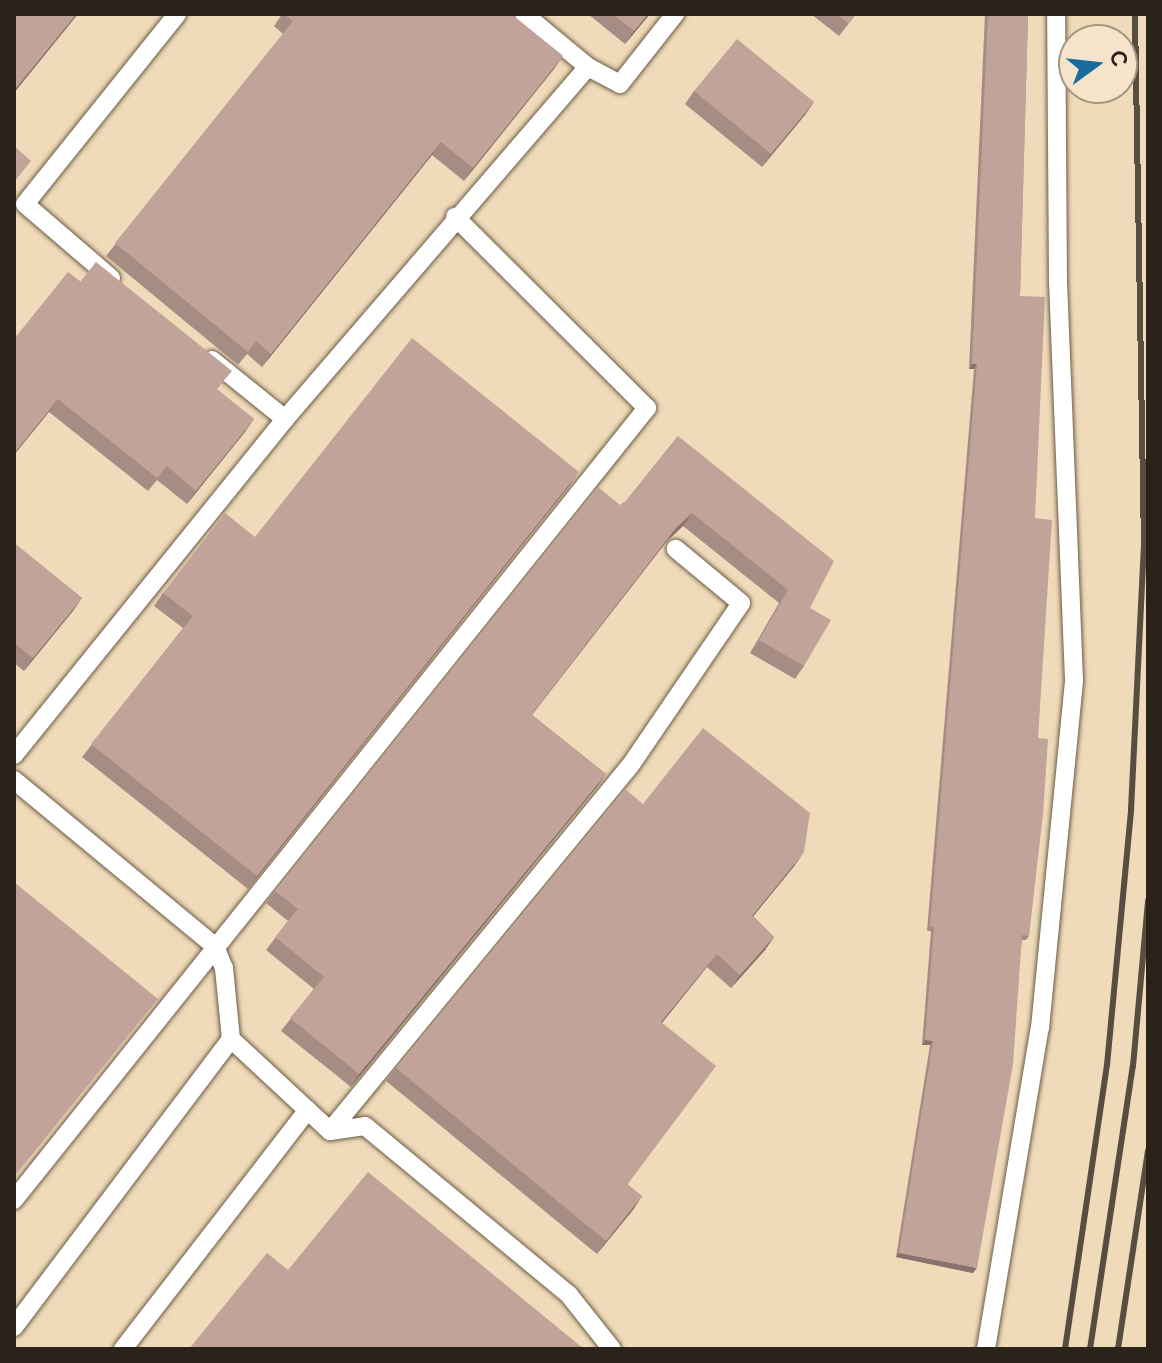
<!DOCTYPE html>
<html>
<head>
<meta charset="utf-8">
<style>
  body { margin:0 }
  #map { position:relative; width:1162px; height:1363px; overflow:hidden; background:#f5e4ca; font-family:Raleway,sans-serif }
  div>[style] { position:absolute }
  .built>* { inset:0; background:#efdab9 }
  .roads { filter:drop-shadow(0 0 2px #6b5c46) drop-shadow(0 0 2px #6b5c46) }
  .lane>* { height:18px; margin:-9px; padding:0 9px; transform-origin:9px; border-radius:9px; background:#fff }
  .rail>* { height:6px; margin:-3px; padding:0 3px; transform-origin:3px; border-radius:3px; background:#564e40 }
  .wall>* { inset:0; background:#a78c84 }
  .shaded-wall>* { inset:0; background:#88726b }
  .building>* { inset:0; background:#c2a399 }
  span { translate:-50% -50%; white-space:nowrap; text-align:center; line-height:1.15; -webkit-text-stroke:7px #f5e4ca; paint-order:stroke }
  .frame { position:absolute; inset:0; border:16px solid #292319; pointer-events:none }
  .north { position:absolute; left:1058px; top:24px; width:80px; height:80px; box-sizing:border-box; background:#f5e4ca; border:2px solid #a39783; border-radius:50%; rotate:75deg; font-size:22px; font-weight:700; line-height:32px; text-align:center; color:#292319 }
  .north::after { content:''; display:block; margin:auto; width:28px; height:36px; background:#176c9d; clip-path:polygon(50% 0,100% 100%,50% 72%,0 100%) }
</style>
</head>
<body>
<div id="map">
  <div class="built">
    <i style="clip-path:polygon(evenodd,14px 14px,1148px 14px,1148px 1349px,14px 1349px,14px 14px,1074px 40px,1122px 40px,1122px 88px,1074px 88px,1074px 40px)"></i>
  </div>
  <div class="roads">
    <div class="lane">
      <i style="left:524px;top:14px;width:83px;rotate:39.6deg"></i>
      <i style="left:588px;top:67px;width:36px;rotate:28deg"></i>
      <i style="left:620px;top:84px;width:89px;rotate:-51.8deg"></i>
      <i style="left:111px;top:278px;width:113px;rotate:-139.3deg"></i>
      <i style="left:25px;top:204px;width:243px;rotate:-51.3deg"></i>
      <i style="left:212px;top:360px;width:94px;rotate:38.9deg"></i>
      <i style="left:14px;top:755px;width:432px;rotate:-51.1deg"></i>
      <i style="left:285px;top:419px;width:464px;rotate:-49.3deg"></i>
      <i style="left:14px;top:780px;width:261px;rotate:39.6deg"></i>
      <i style="left:215px;top:946px;width:24px;rotate:68deg"></i>
      <i style="left:224px;top:968px;width:71px;rotate:84.4deg"></i>
      <i style="left:231px;top:1039px;width:135px;rotate:42.9deg"></i>
      <i style="left:330px;top:1131px;width:35px;rotate:-8deg"></i>
      <i style="left:365px;top:1126px;width:265px;rotate:39.6deg"></i>
      <i style="left:569px;top:1295px;width:69px;rotate:51.5deg"></i>
      <i style="left:330px;top:1131px;width:472px;rotate:-50.6deg"></i>
      <i style="left:630px;top:766px;width:197px;rotate:-55.7deg"></i>
      <i style="left:741px;top:603px;width:85px;rotate:-140.3deg"></i>
      <i style="left:14px;top:1200px;width:1014px;rotate:-51.37deg"></i>
      <i style="left:647px;top:408px;width:271px;rotate:-135.1deg"></i>
      <i style="left:14px;top:1327px;width:361px;rotate:-53deg"></i>
      <i style="left:123px;top:1349px;width:302px;rotate:-52.3deg"></i>
      <i style="left:986px;top:1349px;width:326px;rotate:-80.5deg"></i>
      <i style="left:1040px;top:1028px;width:350px;rotate:-84.4deg"></i>
      <i style="left:1074px;top:680px;width:398px;rotate:-92.3deg"></i>
      <i style="left:1058px;top:282px;width:268px;rotate:-90.4deg"></i>
    </div>
  </div>
  <div class="rail">
    <i style="left:1065px;top:1349px;width:287px;rotate:-81.6deg"></i>
    <i style="left:1107px;top:1065px;width:256px;rotate:-84.6deg"></i>
    <i style="left:1131px;top:810px;width:263px;rotate:-87.2deg"></i>
    <i style="left:1144px;top:547px;width:533px;rotate:-90.97deg"></i>
    <i style="left:1090px;top:1349px;width:286px;rotate:-81.4deg"></i>
    <i style="left:1133px;top:1066px;width:166px;rotate:-84.8deg"></i>
    <i style="left:1118px;top:1349px;width:201px;rotate:-81.4deg"></i>
  </div>
  <div class="wall">
    <i style="clip-path:polygon(282px 14px,511px 14px,563px 56px,464px 181px,432px 155px,262px 367px,247px 354px,238px 365px,106px 256px,283px 34px,274px 26px)"></i>
    <i style="clip-path:polygon(588px 14px,650px 14px,625px 44px)"></i>
    <i style="clip-path:polygon(811px 14px,856px 14px,839px 36px)"></i>
    <i style="clip-path:polygon(985px 14px,1028px 14px,1020px 296px,1035px 518px,1038px 738px,1029px 936px,1026px 940px,1022px 940px,973px 1273px,896px 1257px,930px 1045px,922px 1045px,931px 931px,927px 931px,974px 369px,969px 369px)"></i>
    <i style="clip-path:polygon(694px 91px,814px 102px,762px 167px,685px 104px)"></i>
    <i style="clip-path:polygon(68px 272px,254px 419px,187px 504px,157px 480px,148px 491px,49px 412px)"></i>
    <i style="clip-path:polygon(678px 436px,810px 608px,804px 666px,795px 679px,750px 653px,779px 603px,683px 526px,667px 541px,532px 715px,606px 774px,597px 787px,351px 1087px,281px 1031px,314px 989px,266px 950px,288px 921px,266px 903px,275px 891px,620px 505px,626px 501px)"></i>
    <i style="clip-path:polygon(570px 485px,248px 889px,82px 757px,183px 628px,154px 606px,163px 593px,255px 537px)"></i>
    <i style="clip-path:polygon(14px 543px,82px 598px,24px 671px,14px 663px)"></i>
    <i style="clip-path:polygon(643px 804px,795px 865px,753px 916px,774px 937px,765px 950px,731px 988px,707px 967px,662px 1023px,628px 1185px,642px 1196px,597px 1254px,386px 1081px,396px 1068px)"></i>
  </div>
  <div class="shaded-wall">
    <i style="clip-path:polygon(76px 14px,78px 14px,14px 93px,14px 90px)"></i>
    <i style="clip-path:polygon(648px 14px,650px 14px,625px 44px,634px 31px)"></i>
    <i style="clip-path:polygon(563px 56px,554px 69px,464px 181px,473px 168px)"></i>
    <i style="clip-path:polygon(814px 102px,805px 115px,762px 167px,771px 154px)"></i>
    <i style="clip-path:polygon(441px 142px,432px 155px,262px 367px,271px 354px)"></i>
    <i style="clip-path:polygon(972px 364px,977px 364px,974px 369px,969px 369px)"></i>
    <i style="clip-path:polygon(58px 399px,49px 412px,14px 455px,14px 453px)"></i>
    <i style="clip-path:polygon(254px 419px,245px 432px,187px 504px,196px 491px)"></i>
    <i style="clip-path:polygon(579px 472px,570px 485px,248px 889px,257px 876px)"></i>
    <i style="clip-path:polygon(692px 513px,683px 526px,667px 541px,522px 727px,676px 528px)"></i>
    <i style="clip-path:polygon(82px 598px,73px 611px,24px 671px,33px 658px)"></i>
    <i style="clip-path:polygon(606px 774px,597px 787px,351px 1087px,359px 1074px)"></i>
    <i style="clip-path:polygon(804px 852px,795px 865px,743px 929px,752px 916px)"></i>
    <i style="clip-path:polygon(774px 937px,765px 950px,731px 988px,740px 975px)"></i>
    <i style="clip-path:polygon(717px 954px,707px 967px,652px 1035px,661px 1022px)"></i>
    <i style="clip-path:polygon(925px 1040px,933px 1041px,930px 1045px,922px 1045px)"></i>
    <i style="clip-path:polygon(642px 1196px,633px 1210px,597px 1254px,606px 1241px)"></i>
    <i style="clip-path:polygon(899px 1253px,977px 1268px,973px 1273px,896px 1257px)"></i>
  </div>
  <div class="building">
    <i style="clip-path:polygon(14px 14px,76px 14px,14px 90px)"></i>
    <i style="clip-path:polygon(284px 14px,511px 14px,563px 56px,473px 168px,441px 142px,271px 354px,256px 341px,248px 352px,115px 243px,293px 21px)"></i>
    <i style="clip-path:polygon(613px 14px,648px 14px,634px 31px)"></i>
    <i style="clip-path:polygon(836px 14px,855px 14px,848px 23px)"></i>
    <i style="clip-path:polygon(988px 14px,1028px 14px,1020px 296px,1045px 297px,1035px 518px,1052px 520px,1038px 738px,1048px 739px,1043px 814px,1029px 936px,1022px 935px,1013px 1064px,977px 1268px,899px 1253px,933px 1041px,925px 1040px,934px 927px,930px 926px,977px 364px,972px 364px)"></i>
    <i style="clip-path:polygon(737px 39px,814px 102px,771px 154px,694px 91px)"></i>
    <i style="clip-path:polygon(14px 146px,31px 161px,14px 182px)"></i>
    <i style="clip-path:polygon(96px 262px,232px 371px,217px 389px,254px 419px,196px 491px,167px 466px,157px 478px,58px 399px,14px 453px,14px 339px,68px 272px,80px 282px)"></i>
    <i style="clip-path:polygon(412px 338px,579px 472px,257px 876px,91px 744px,193px 616px,163px 593px,225px 513px,255px 537px)"></i>
    <i style="clip-path:polygon(678px 436px,834px 561px,810px 608px,831px 620px,804px 666px,759px 640px,788px 590px,692px 513px,676px 528px,531px 715px,606px 774px,359px 1074px,290px 1018px,324px 977px,275px 937px,298px 909px,275px 891px,598px 487px,620px 505px,626px 501px)"></i>
    <i style="clip-path:polygon(14px 543px,82px 598px,33px 658px,14px 643px)"></i>
    <i style="clip-path:polygon(703px 728px,810px 813px,804px 852px,752px 916px,774px 937px,740px 975px,717px 954px,661px 1022px,716px 1066px,627px 1185px,642px 1196px,606px 1241px,396px 1068px,625px 789px,643px 804px)"></i>
    <i style="clip-path:polygon(14px 882px,158px 999px,14px 1177px)"></i>
    <i style="clip-path:polygon(368px 1172px,584px 1349px,189px 1349px,267px 1253px,288px 1270px)"></i>
  </div>
  <div class="frame"></div>
  <div class="north">С</div>
</div>
</body>
</html>
